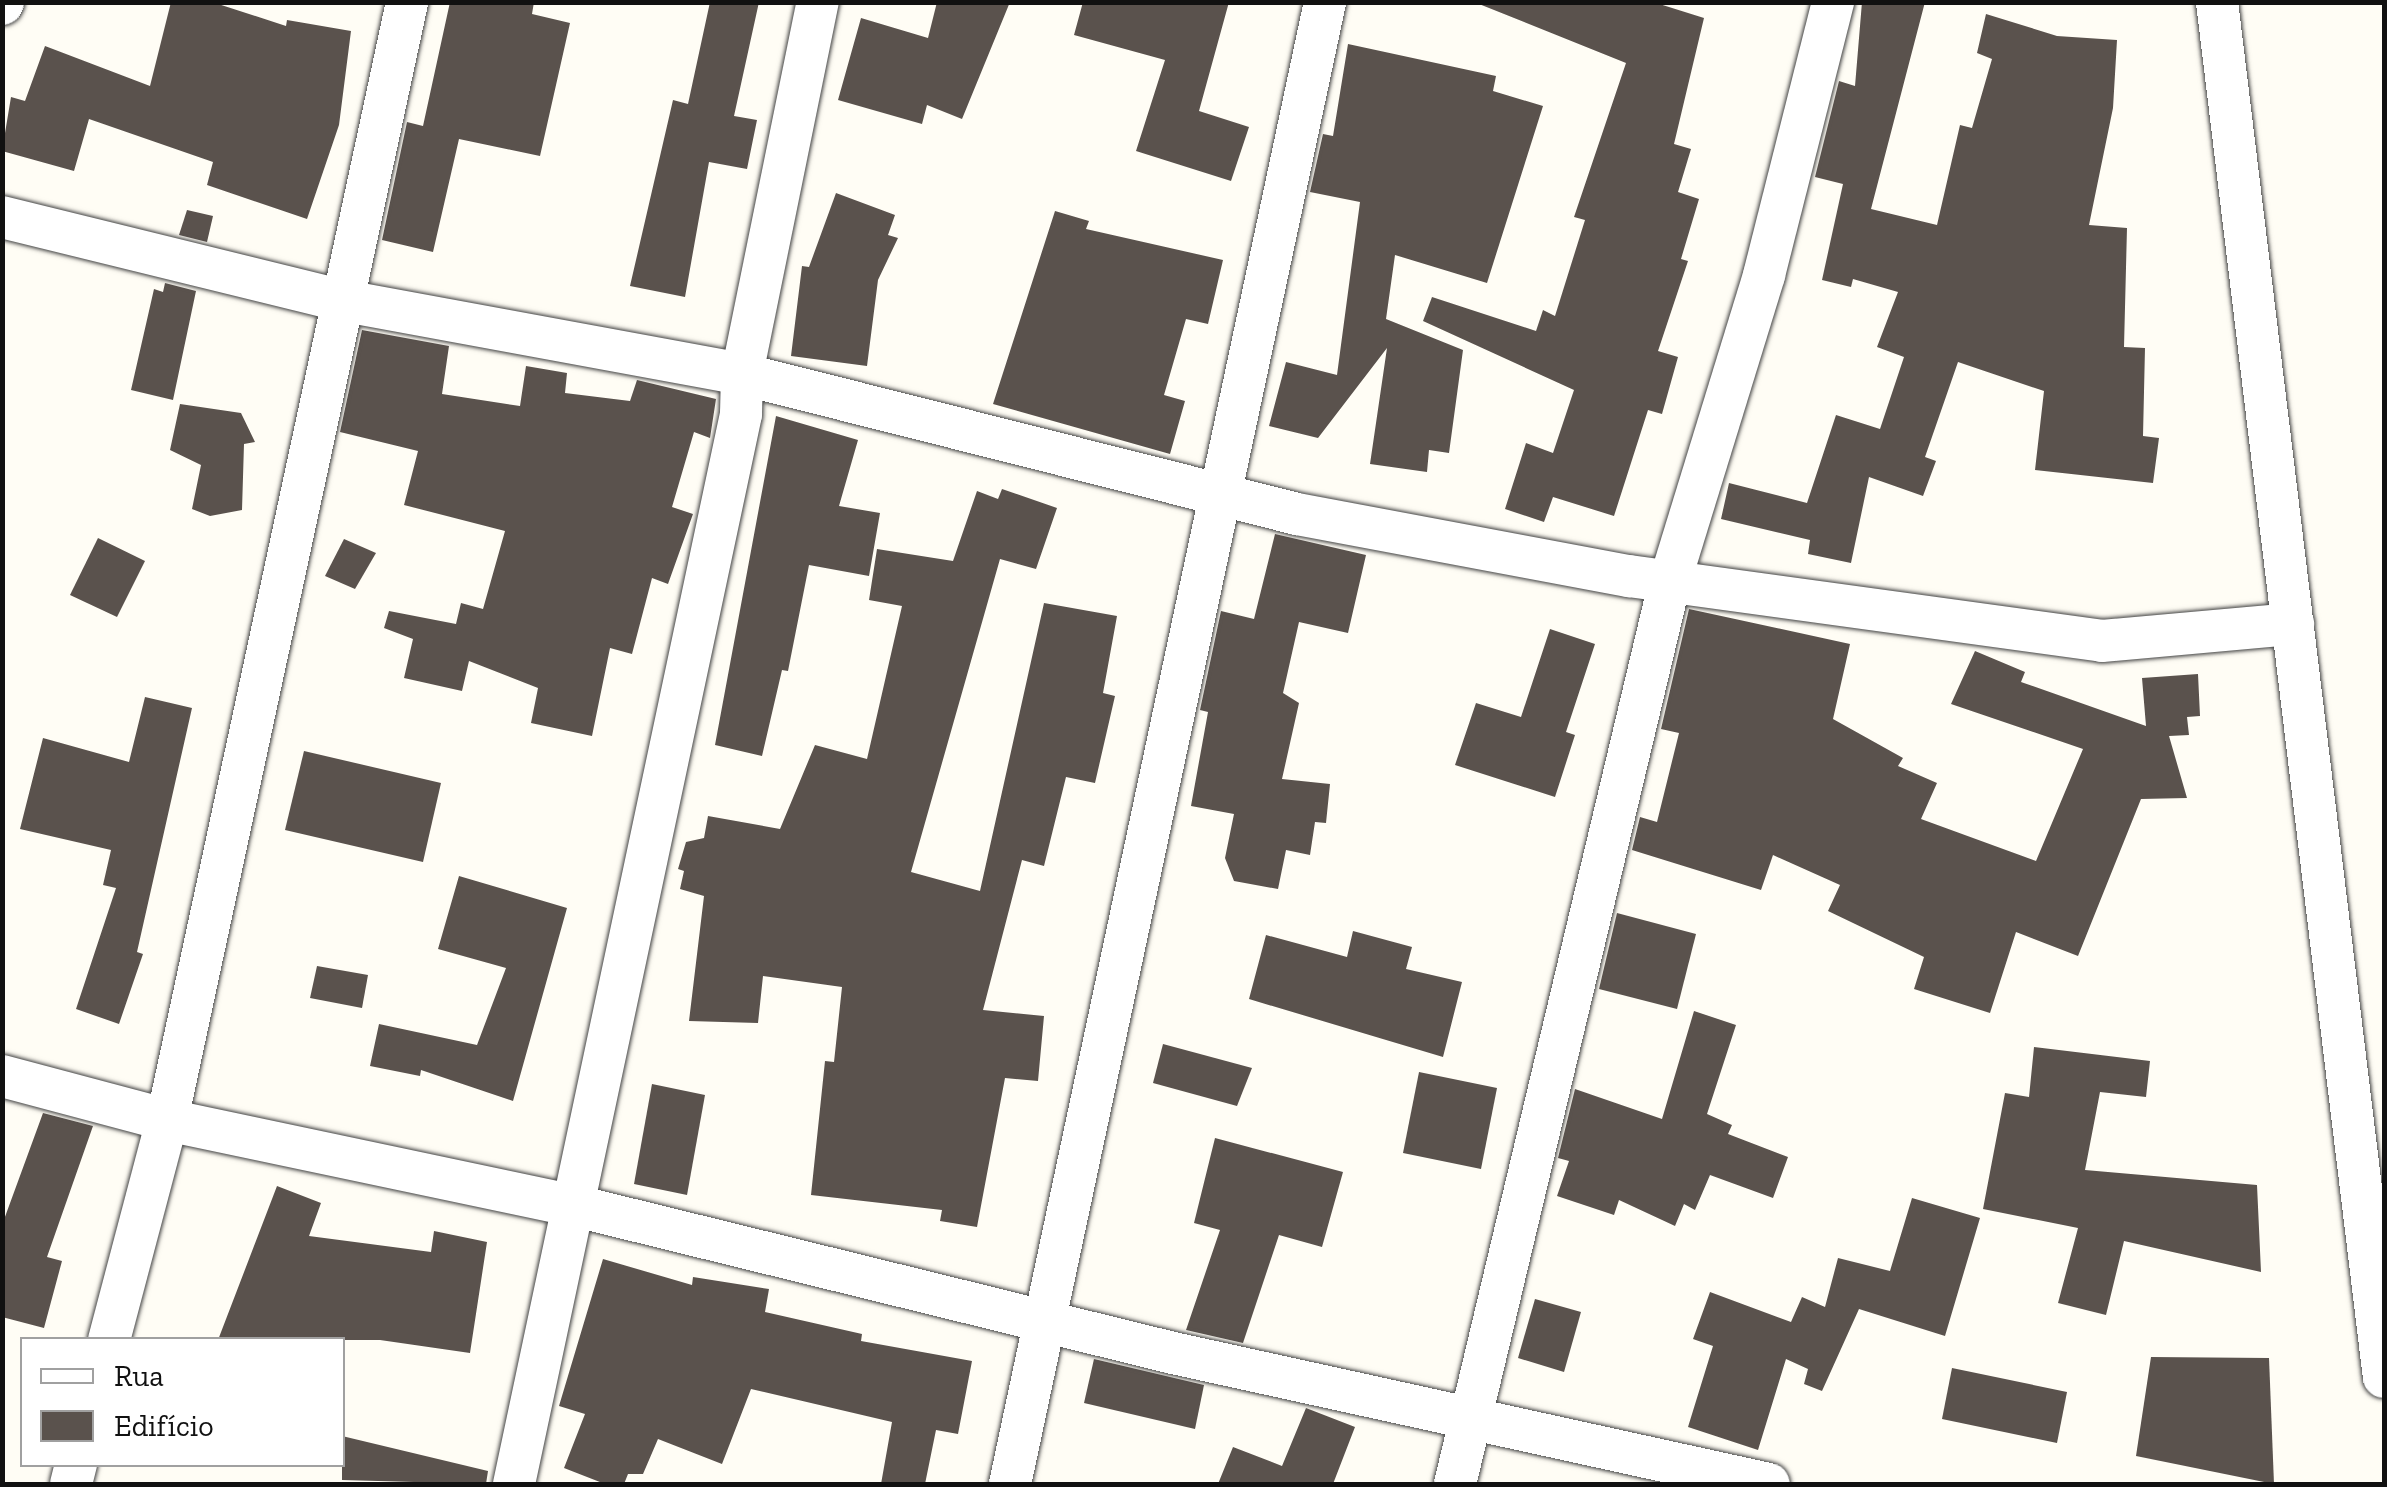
<!DOCTYPE html>
<html>
<head>
<meta charset="utf-8">
<style>
  body { margin:0 }
  #map { position:relative; width:2387px; height:1487px; overflow:hidden; background:#fffdf5; font-family:"Zilla Slab",serif }
  div>[style] { position:absolute }
  .building>* { inset:0; background:#5a524d }
  .roads { filter:drop-shadow(0 0 2px #444) drop-shadow(0 0 2px #444) }
  .minor>* { height:42px; margin:-21px; padding:0 21px; transform-origin:21px; border-radius:21px; background:#fff }
  span { translate:-50% -50%; white-space:nowrap; text-align:center; line-height:1.15; -webkit-text-stroke:10px #fff; paint-order:stroke }
  .frame { position:absolute; inset:0; border:5px solid #111; pointer-events:none }
  .legend { position:absolute; left:20px; top:1337px; width:325px; height:130px; box-sizing:border-box; background:#fff; border:2px solid #a0a0a0; margin:0; padding:12px 18px; list-style:none; font-size:30px; color:#111 }
  .legend li { display:flex; align-items:center; gap:20px; height:50px }
  .legend b { width:50px; border:2px solid #a0a0a0 }
</style>
</head>
<body>
<div id="map">
  <div class="building">
    <i style="clip-path:polygon(171px 2px,212px 2px,286px 26px,287px 20px,351px 31px,339px 125px,307px 219px,207px 185px,213px 162px,89px 119px,74px 171px,2px 151px,11px 97px,25px 101px,45px 46px,150px 86px)"></i>
    <i style="clip-path:polygon(450px 2px,534px 2px,532px 14px,570px 23px,540px 156px,459px 139px,433px 252px,382px 240px,407px 122px,423px 126px)"></i>
    <i style="clip-path:polygon(710px 2px,759px 2px,734px 116px,757px 120px,747px 169px,709px 162px,685px 297px,630px 286px,673px 100px,688px 104px)"></i>
    <i style="clip-path:polygon(937px 2px,1010px 2px,962px 119px,927px 105px,922px 124px,838px 100px,861px 18px,928px 38px)"></i>
    <i style="clip-path:polygon(1083px 2px,1229px 2px,1199px 111px,1249px 127px,1231px 181px,1136px 151px,1165px 60px,1074px 35px)"></i>
    <i style="clip-path:polygon(1474px 2px,1653px 2px,1704px 18px,1674px 144px,1691px 149px,1678px 192px,1699px 199px,1681px 259px,1688px 261px,1658px 351px,1678px 357px,1662px 414px,1648px 410px,1614px 516px,1553px 497px,1544px 522px,1505px 509px,1526px 443px,1553px 453px,1574px 390px,1423px 321px,1432px 297px,1536px 331px,1543px 310px,1555px 316px,1585px 220px,1574px 217px,1626px 63px)"></i>
    <i style="clip-path:polygon(1862px 2px,1925px 2px,1871px 209px,1937px 225px,1960px 125px,1972px 128px,1992px 59px,1977px 53px,1986px 14px,2057px 36px,2117px 40px,2113px 108px,2089px 225px,2127px 228px,2124px 347px,2145px 348px,2143px 436px,2159px 438px,2153px 483px,2035px 470px,2044px 391px,1958px 362px,1925px 457px,1936px 461px,1923px 496px,1869px 477px,1851px 563px,1808px 554px,1810px 540px,1721px 519px,1729px 483px,1807px 503px,1836px 415px,1880px 429px,1904px 357px,1877px 347px,1898px 292px,1853px 279px,1851px 287px,1822px 280px,1843px 184px,1815px 177px,1839px 81px,1855px 86px)"></i>
    <i style="clip-path:polygon(1348px 44px,1496px 76px,1493px 91px,1543px 106px,1487px 283px,1395px 255px,1386px 319px,1463px 350px,1449px 453px,1429px 450px,1427px 472px,1370px 464px,1387px 348px,1318px 438px,1269px 426px,1286px 362px,1337px 375px,1360px 202px,1310px 192px,1323px 134px,1333px 136px)"></i>
    <i style="clip-path:polygon(836px 193px,895px 215px,888px 235px,898px 238px,878px 280px,867px 366px,791px 356px,802px 266px,809px 267px)"></i>
    <i style="clip-path:polygon(187px 210px,213px 216px,207px 242px,179px 235px)"></i>
    <i style="clip-path:polygon(1055px 211px,1089px 221px,1086px 229px,1223px 260px,1208px 324px,1186px 319px,1164px 395px,1185px 401px,1170px 454px,993px 404px)"></i>
    <i style="clip-path:polygon(165px 283px,196px 291px,173px 400px,131px 390px,154px 289px,163px 292px)"></i>
    <i style="clip-path:polygon(362px 330px,449px 346px,442px 394px,520px 406px,526px 366px,567px 373px,565px 393px,630px 401px,637px 380px,716px 399px,710px 438px,694px 432px,672px 507px,693px 514px,668px 584px,652px 578px,632px 654px,610px 648px,592px 736px,531px 723px,538px 688px,469px 661px,462px 691px,404px 678px,413px 639px,384px 628px,389px 611px,456px 624px,461px 603px,483px 609px,505px 531px,404px 505px,418px 451px,340px 432px)"></i>
    <i style="clip-path:polygon(180px 404px,241px 413px,255px 442px,244px 444px,242px 510px,210px 516px,192px 509px,201px 465px,170px 450px)"></i>
    <i style="clip-path:polygon(776px 416px,858px 440px,839px 506px,880px 513px,869px 576px,809px 565px,788px 671px,782px 670px,762px 756px,715px 745px)"></i>
    <i style="clip-path:polygon(1002px 489px,1057px 508px,1036px 569px,1000px 559px,911px 872px,980px 891px,1044px 603px,1117px 616px,1103px 693px,1115px 696px,1095px 783px,1066px 777px,1044px 866px,1022px 860px,983px 1010px,1044px 1016px,1038px 1081px,1005px 1078px,977px 1227px,940px 1221px,942px 1210px,811px 1195px,825px 1061px,834px 1062px,842px 987px,763px 976px,758px 1023px,689px 1021px,704px 896px,680px 889px,684px 871px,678px 869px,686px 842px,704px 838px,708px 816px,780px 829px,815px 745px,867px 759px,902px 606px,869px 600px,877px 549px,953px 561px,977px 491px,998px 499px)"></i>
    <i style="clip-path:polygon(1275px 534px,1366px 555px,1348px 633px,1299px 622px,1283px 693px,1299px 703px,1282px 779px,1330px 784px,1326px 823px,1315px 822px,1310px 855px,1286px 850px,1278px 889px,1234px 881px,1225px 858px,1234px 814px,1191px 806px,1208px 712px,1200px 710px,1221px 611px,1254px 619px)"></i>
    <i style="clip-path:polygon(98px 538px,145px 561px,117px 617px,70px 595px)"></i>
    <i style="clip-path:polygon(344px 539px,376px 553px,355px 589px,325px 576px)"></i>
    <i style="clip-path:polygon(1689px 609px,1850px 644px,1833px 719px,1903px 758px,1898px 766px,1937px 783px,1921px 819px,2036px 861px,2083px 749px,1951px 704px,1975px 651px,2025px 672px,2021px 682px,2146px 726px,2142px 678px,2198px 674px,2200px 716px,2187px 717px,2189px 735px,2169px 736px,2187px 798px,2141px 799px,2078px 956px,2016px 932px,1990px 1013px,1914px 989px,1924px 957px,1828px 911px,1840px 885px,1773px 855px,1761px 890px,1632px 850px,1640px 817px,1657px 822px,1679px 733px,1661px 729px)"></i>
    <i style="clip-path:polygon(1550px 629px,1595px 644px,1566px 732px,1575px 735px,1555px 797px,1455px 765px,1476px 703px,1521px 717px)"></i>
    <i style="clip-path:polygon(145px 697px,192px 708px,137px 952px,143px 954px,119px 1024px,76px 1009px,116px 888px,103px 885px,111px 850px,20px 829px,43px 738px,129px 762px)"></i>
    <i style="clip-path:polygon(304px 751px,441px 783px,423px 862px,285px 830px)"></i>
    <i style="clip-path:polygon(459px 876px,567px 908px,513px 1101px,421px 1070px,420px 1076px,370px 1066px,379px 1024px,477px 1045px,506px 968px,438px 949px)"></i>
    <i style="clip-path:polygon(1617px 913px,1696px 934px,1677px 1009px,1599px 989px)"></i>
    <i style="clip-path:polygon(1353px 931px,1412px 947px,1406px 969px,1462px 982px,1443px 1057px,1249px 999px,1266px 935px,1347px 957px)"></i>
    <i style="clip-path:polygon(317px 966px,368px 975px,362px 1008px,310px 998px)"></i>
    <i style="clip-path:polygon(1694px 1011px,1736px 1025px,1707px 1114px,1732px 1125px,1728px 1134px,1788px 1157px,1773px 1198px,1710px 1175px,1695px 1210px,1684px 1204px,1675px 1226px,1619px 1200px,1614px 1215px,1557px 1196px,1569px 1161px,1558px 1158px,1575px 1089px,1662px 1119px)"></i>
    <i style="clip-path:polygon(1163px 1044px,1252px 1068px,1237px 1106px,1153px 1083px)"></i>
    <i style="clip-path:polygon(2034px 1047px,2150px 1061px,2146px 1097px,2100px 1092px,2085px 1170px,2257px 1185px,2261px 1272px,2124px 1241px,2106px 1315px,2058px 1303px,2078px 1228px,1983px 1209px,2005px 1093px,2029px 1097px)"></i>
    <i style="clip-path:polygon(1419px 1072px,1497px 1088px,1481px 1169px,1403px 1153px)"></i>
    <i style="clip-path:polygon(652px 1084px,705px 1095px,687px 1195px,634px 1184px)"></i>
    <i style="clip-path:polygon(43px 1113px,93px 1126px,47px 1257px,62px 1261px,44px 1328px,2px 1317px,2px 1225px)"></i>
    <i style="clip-path:polygon(1215px 1138px,1343px 1172px,1322px 1247px,1279px 1235px,1243px 1343px,1186px 1330px,1220px 1230px,1194px 1223px)"></i>
    <i style="clip-path:polygon(277px 1186px,321px 1203px,309px 1236px,431px 1252px,434px 1231px,487px 1242px,470px 1353px,380px 1340px,218px 1340px)"></i>
    <i style="clip-path:polygon(1912px 1198px,1980px 1218px,1945px 1336px,1859px 1309px,1822px 1391px,1804px 1384px,1808px 1369px,1786px 1359px,1758px 1450px,1688px 1427px,1713px 1346px,1693px 1339px,1710px 1292px,1791px 1322px,1802px 1297px,1825px 1307px,1838px 1258px,1890px 1271px)"></i>
    <i style="clip-path:polygon(603px 1259px,692px 1285px,693px 1277px,769px 1289px,765px 1312px,862px 1334px,861px 1341px,972px 1361px,958px 1434px,936px 1430px,925px 1484px,881px 1484px,892px 1422px,751px 1389px,722px 1464px,658px 1439px,643px 1474px,628px 1474px,624px 1484px,605px 1484px,564px 1468px,585px 1414px,559px 1406px)"></i>
    <i style="clip-path:polygon(1535px 1299px,1581px 1312px,1564px 1372px,1518px 1358px)"></i>
    <i style="clip-path:polygon(2151px 1357px,2269px 1358px,2274px 1484px,2136px 1456px)"></i>
    <i style="clip-path:polygon(1094px 1359px,1204px 1385px,1195px 1429px,1084px 1403px)"></i>
    <i style="clip-path:polygon(1952px 1368px,2067px 1392px,2057px 1443px,1942px 1419px)"></i>
    <i style="clip-path:polygon(1306px 1408px,1355px 1427px,1333px 1484px,1218px 1484px,1233px 1447px,1282px 1466px)"></i>
    <i style="clip-path:polygon(342px 1436px,488px 1471px,486px 1484px,342px 1480px)"></i>
  </div>
  <div class="roads">
    <div class="minor">
      <i style="left:2217px;top:2px;width:1385px;rotate:83.08deg"></i>
      <i style="left:2px;top:4px;width:2px;rotate:-63deg"></i>
      <i style="left:2px;top:217px;width:347px;rotate:13.8deg"></i>
      <i style="left:339px;top:300px;width:410px;rotate:10.4deg"></i>
      <i style="left:742px;top:374px;width:572px;rotate:14.16deg"></i>
      <i style="left:1297px;top:514px;width:338px;rotate:10.6deg"></i>
      <i style="left:1629px;top:576px;width:477px;rotate:7.8deg"></i>
      <i style="left:2102px;top:641px;width:192px;rotate:-5.1deg"></i>
      <i style="left:2px;top:1076px;width:171px;rotate:14.9deg"></i>
      <i style="left:167px;top:1120px;width:414px;rotate:11.9deg"></i>
      <i style="left:572px;top:1205px;width:619px;rotate:13.83deg"></i>
      <i style="left:1173px;top:1353px;width:610px;rotate:12.4deg"></i>
      <i style="left:109px;top:1340px;width:228px;rotate:-75.2deg"></i>
      <i style="left:167px;top:1120px;width:1143px;rotate:-77.88deg"></i>
      <i style="left:71px;top:1484px;width:21px;rotate:-76deg"></i>
      <i style="left:514px;top:1484px;width:1094px;rotate:-78.02deg"></i>
      <i style="left:741px;top:414px;width:40px;rotate:-88.6deg"></i>
      <i style="left:742px;top:374px;width:380px;rotate:-78.5deg"></i>
      <i style="left:1010px;top:1484px;width:1515px;rotate:-78deg"></i>
      <i style="left:1455px;top:1484px;width:928px;rotate:-76.61deg"></i>
      <i style="left:1670px;top:581px;width:320px;rotate:-72.9deg"></i>
      <i style="left:1764px;top:275px;width:282px;rotate:-75.8deg"></i>
    </div>
  </div>
  <div class="frame"></div>
  <ul class="legend">
  <li><b style="height:12px;background:#fff"></b>Rua</li>
  <li><b style="height:28px;background:#5a524d"></b>Edifício</li>
  </ul>
</div>
</body>
</html>
